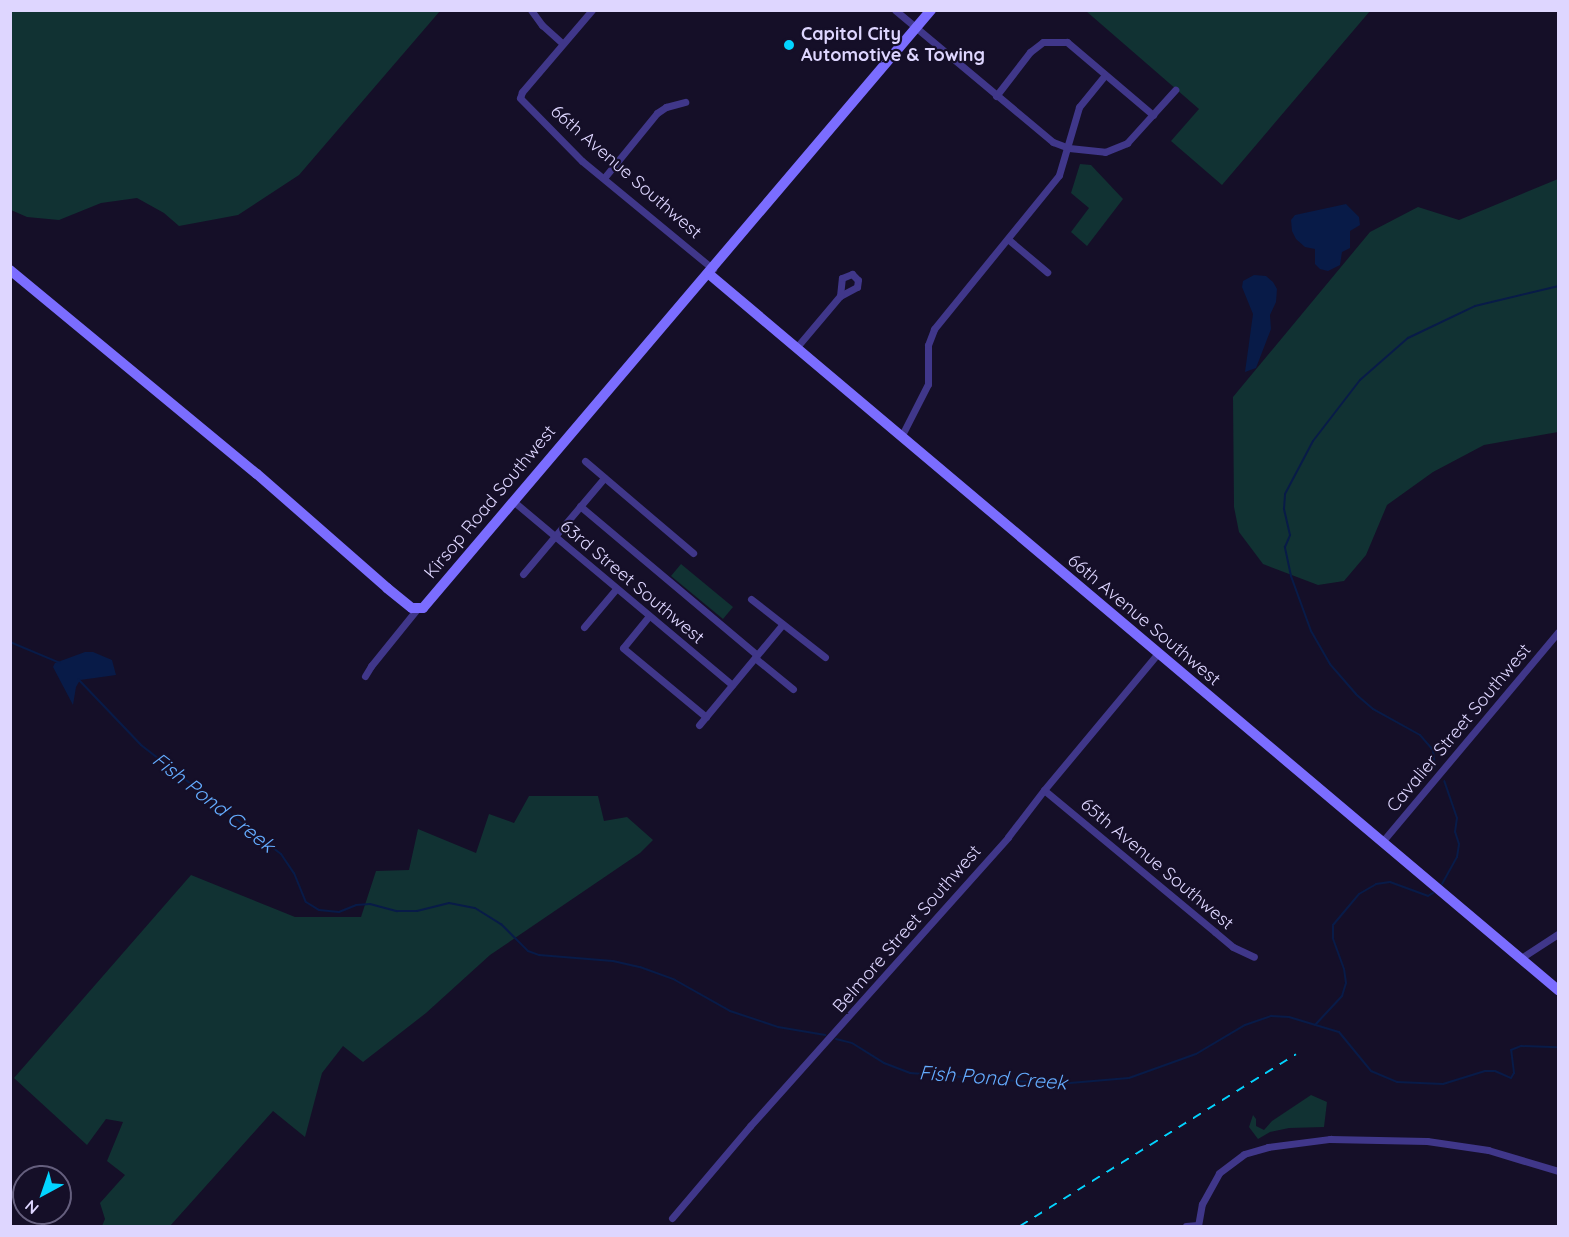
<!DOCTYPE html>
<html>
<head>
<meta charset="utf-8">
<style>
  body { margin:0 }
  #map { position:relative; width:1569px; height:1237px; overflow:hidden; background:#150f28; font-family:Quicksand,sans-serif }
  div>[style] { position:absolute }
  .green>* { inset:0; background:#113233 }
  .water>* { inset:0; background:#081b48 }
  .stream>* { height:2px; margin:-1px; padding:0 1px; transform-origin:1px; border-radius:1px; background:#081b48 }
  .street>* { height:7px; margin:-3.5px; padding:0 3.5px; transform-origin:3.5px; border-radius:3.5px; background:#40378a }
  .secondary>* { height:10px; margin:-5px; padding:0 5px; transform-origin:5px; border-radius:5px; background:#7b6dff }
  .rail>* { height:2px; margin-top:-1px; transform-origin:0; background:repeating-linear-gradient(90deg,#02d4ff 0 9px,transparent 0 17px) }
  .dots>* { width:16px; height:16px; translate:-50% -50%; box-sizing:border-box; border:3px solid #150f28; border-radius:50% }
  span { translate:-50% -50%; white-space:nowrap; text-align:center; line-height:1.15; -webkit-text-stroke:4.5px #150f28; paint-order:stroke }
  .poi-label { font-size:18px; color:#ded6ff; font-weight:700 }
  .left { translate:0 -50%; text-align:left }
  .street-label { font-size:18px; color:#ded6ff }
  .water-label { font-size:20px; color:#64acff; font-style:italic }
  .frame { position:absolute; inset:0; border:12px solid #ded6ff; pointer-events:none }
  .north { position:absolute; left:12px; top:1165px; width:60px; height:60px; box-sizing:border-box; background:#150f28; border:2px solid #655f7e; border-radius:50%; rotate:220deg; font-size:16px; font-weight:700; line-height:24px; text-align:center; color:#ded6ff }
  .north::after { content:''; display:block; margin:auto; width:21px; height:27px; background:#02d4ff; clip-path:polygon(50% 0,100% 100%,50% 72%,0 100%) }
</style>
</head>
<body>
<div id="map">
  <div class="green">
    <i style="clip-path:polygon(11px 10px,440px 10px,440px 11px,299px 175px,238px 215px,179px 226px,164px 213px,137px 198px,101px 203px,59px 220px,27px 217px,11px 210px)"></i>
    <i style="clip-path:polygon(1086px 11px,1370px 11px,1222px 185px,1171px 141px,1199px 109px)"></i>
    <i style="clip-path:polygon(1080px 164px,1091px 165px,1123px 199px,1087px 246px,1071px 232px,1089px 208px,1071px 193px)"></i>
    <i style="clip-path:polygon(1558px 179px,1558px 432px,1484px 445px,1433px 472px,1387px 505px,1366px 555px,1344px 581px,1318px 585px,1263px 564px,1239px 532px,1234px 507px,1233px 397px,1370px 232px,1418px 207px,1459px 220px)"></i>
    <i style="clip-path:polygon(681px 564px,733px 607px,723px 619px,671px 576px)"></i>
    <i style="clip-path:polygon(529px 796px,598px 796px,604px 821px,627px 817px,653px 840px,640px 853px,490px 955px,426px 1013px,363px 1062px,343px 1046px,322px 1073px,305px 1137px,273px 1111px,170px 1226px,102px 1226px,105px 1219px,100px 1203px,125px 1175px,107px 1161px,123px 1122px,106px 1119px,87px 1145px,14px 1078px,191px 875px,295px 917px,361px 917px,376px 871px,409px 870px,418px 829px,476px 853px,489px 814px,514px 823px)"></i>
    <i style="clip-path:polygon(1311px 1095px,1327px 1102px,1324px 1127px,1289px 1128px,1270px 1132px,1258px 1139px,1249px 1127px,1253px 1115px,1256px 1119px,1256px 1126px,1264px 1130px,1272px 1121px)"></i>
  </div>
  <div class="water">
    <i style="clip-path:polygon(1346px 204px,1359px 217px,1360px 225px,1350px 231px,1350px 248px,1342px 252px,1340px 265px,1328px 271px,1320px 269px,1315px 264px,1315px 249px,1305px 247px,1296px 239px,1292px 231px,1291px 220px,1295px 215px)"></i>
    <i style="clip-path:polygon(1254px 275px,1266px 276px,1273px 282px,1277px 289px,1276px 302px,1270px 315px,1271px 329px,1256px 368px,1245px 372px,1253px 314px,1242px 287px,1243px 281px)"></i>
    <i style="clip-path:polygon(85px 652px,93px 652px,112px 660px,116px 675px,80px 680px,76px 687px,73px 705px,53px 667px,55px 663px)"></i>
  </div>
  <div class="stream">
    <i style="left:10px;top:642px;width:54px;rotate:22.8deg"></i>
    <i style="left:78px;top:679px;width:91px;rotate:46.3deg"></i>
    <i style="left:141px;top:745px;width:177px;rotate:37.9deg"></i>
    <i style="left:281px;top:854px;width:23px;rotate:56deg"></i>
    <i style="left:294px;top:873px;width:31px;rotate:68deg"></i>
    <i style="left:306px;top:902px;width:15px;rotate:32deg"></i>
    <i style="left:319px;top:910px;width:20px;rotate:6deg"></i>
    <i style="left:339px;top:912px;width:18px;rotate:-22deg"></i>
    <i style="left:356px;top:905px;width:14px;rotate:-4deg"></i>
    <i style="left:370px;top:904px;width:28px;rotate:15deg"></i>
    <i style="left:397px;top:911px;width:20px"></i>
    <i style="left:417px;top:911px;width:33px;rotate:-14deg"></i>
    <i style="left:449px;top:903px;width:26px;rotate:11deg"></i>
    <i style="left:475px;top:908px;width:31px;rotate:32deg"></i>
    <i style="left:501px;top:924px;width:38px;rotate:45deg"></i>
    <i style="left:528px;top:951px;width:12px;rotate:20deg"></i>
    <i style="left:539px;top:955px;width:74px;rotate:4.6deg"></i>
    <i style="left:613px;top:961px;width:28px;rotate:13deg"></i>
    <i style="left:640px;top:967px;width:37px;rotate:20deg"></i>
    <i style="left:675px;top:980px;width:63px;rotate:29.4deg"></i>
    <i style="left:730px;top:1011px;width:51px;rotate:18.4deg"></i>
    <i style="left:778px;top:1027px;width:48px;rotate:9.7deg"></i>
    <i style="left:1435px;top:767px;width:17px;rotate:-97deg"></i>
    <i style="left:1433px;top:750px;width:20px;rotate:-131deg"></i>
    <i style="left:1420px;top:735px;width:54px;rotate:-151deg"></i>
    <i style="left:1373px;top:709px;width:23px;rotate:-139deg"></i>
    <i style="left:1356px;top:694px;width:40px;rotate:-131deg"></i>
    <i style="left:1330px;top:664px;width:38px;rotate:-120deg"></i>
    <i style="left:1311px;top:631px;width:59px;rotate:-110deg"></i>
    <i style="left:1291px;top:576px;width:30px;rotate:-102deg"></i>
    <i style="left:1285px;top:547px;width:13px;rotate:-67deg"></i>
    <i style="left:1290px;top:535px;width:27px;rotate:-103deg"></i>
    <i style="left:1284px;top:509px;width:15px;rotate:-86deg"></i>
    <i style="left:1285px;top:494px;width:60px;rotate:-62.2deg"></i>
    <i style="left:1313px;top:441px;width:77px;rotate:-52.4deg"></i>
    <i style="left:1360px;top:380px;width:64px;rotate:-41.2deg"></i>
    <i style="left:1408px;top:338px;width:74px;rotate:-25.5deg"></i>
    <i style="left:1475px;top:306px;width:85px;rotate:-13.5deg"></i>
    <i style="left:1442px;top:884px;width:31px;rotate:-61deg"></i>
    <i style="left:1457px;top:857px;width:13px;rotate:-81deg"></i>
    <i style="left:1459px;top:844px;width:13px;rotate:-108deg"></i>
    <i style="left:1455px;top:832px;width:14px;rotate:-82deg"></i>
    <i style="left:1457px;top:818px;width:39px;rotate:-109deg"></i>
    <i style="left:1315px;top:1025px;width:40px;rotate:-47deg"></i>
    <i style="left:1342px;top:996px;width:14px;rotate:-73deg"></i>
    <i style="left:1346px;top:983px;width:14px;rotate:-98deg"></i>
    <i style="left:1344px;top:969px;width:33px;rotate:-110deg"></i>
    <i style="left:1333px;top:938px;width:13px;rotate:-90deg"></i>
    <i style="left:1333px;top:925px;width:40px;rotate:-50deg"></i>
    <i style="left:1359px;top:894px;width:20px;rotate:-30deg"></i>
    <i style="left:1376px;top:884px;width:14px;rotate:-8deg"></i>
    <i style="left:1390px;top:882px;width:40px;rotate:20.2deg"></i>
    <i style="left:1428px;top:896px;width:6px;rotate:-31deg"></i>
    <i style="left:836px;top:1039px;width:16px;rotate:14deg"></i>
    <i style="left:852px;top:1043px;width:38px;rotate:32deg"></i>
    <i style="left:884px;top:1063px;width:28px;rotate:21deg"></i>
    <i style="left:910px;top:1073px;width:148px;rotate:4.3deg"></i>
    <i style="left:1058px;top:1084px;width:71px;rotate:-4.8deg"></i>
    <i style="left:1129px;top:1078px;width:71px;rotate:-19.7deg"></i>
    <i style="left:1196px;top:1054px;width:57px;rotate:-30.6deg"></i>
    <i style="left:1245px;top:1025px;width:28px;rotate:-19deg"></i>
    <i style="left:1271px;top:1016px;width:18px;rotate:3deg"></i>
    <i style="left:1289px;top:1017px;width:52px;rotate:16.7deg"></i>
    <i style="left:1339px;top:1032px;width:50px;rotate:50.6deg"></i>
    <i style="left:1371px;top:1071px;width:28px;rotate:23deg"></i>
    <i style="left:1397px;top:1082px;width:46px;rotate:2.5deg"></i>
    <i style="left:1443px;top:1084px;width:44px;rotate:-17.2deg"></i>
    <i style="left:1485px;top:1071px;width:10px"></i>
    <i style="left:1495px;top:1071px;width:17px;rotate:24deg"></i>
    <i style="left:1511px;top:1078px;width:6px;rotate:-59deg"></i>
    <i style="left:1514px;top:1073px;width:23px;rotate:-97deg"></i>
    <i style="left:1511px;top:1050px;width:11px;rotate:-22deg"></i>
    <i style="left:1521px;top:1046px;width:37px;rotate:2deg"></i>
  </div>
  <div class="street">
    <i style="left:531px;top:10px;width:19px;rotate:54deg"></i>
    <i style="left:542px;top:25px;width:28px;rotate:42deg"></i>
    <i style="left:592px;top:10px;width:108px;rotate:130.5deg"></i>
    <i style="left:522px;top:92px;width:6px;rotate:108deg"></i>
    <i style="left:520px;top:98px;width:88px;rotate:45.5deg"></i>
    <i style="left:582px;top:161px;width:170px;rotate:39.5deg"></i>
    <i style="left:895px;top:10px;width:206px;rotate:39.9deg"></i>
    <i style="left:1053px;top:142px;width:17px;rotate:21deg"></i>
    <i style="left:1069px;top:148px;width:36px;rotate:6deg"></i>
    <i style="left:1105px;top:152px;width:24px;rotate:-22deg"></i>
    <i style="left:1127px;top:143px;width:72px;rotate:-47.8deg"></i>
    <i style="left:996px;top:96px;width:56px;rotate:-52.3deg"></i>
    <i style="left:1030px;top:52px;width:16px;rotate:-38deg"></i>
    <i style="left:1043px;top:42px;width:24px"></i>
    <i style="left:1067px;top:42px;width:113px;rotate:40.3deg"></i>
    <i style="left:604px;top:178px;width:84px;rotate:-50.8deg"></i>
    <i style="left:657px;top:113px;width:11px;rotate:-34deg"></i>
    <i style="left:666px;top:107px;width:20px;rotate:-15deg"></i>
    <i style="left:1009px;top:240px;width:50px;rotate:40.1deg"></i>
    <i style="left:852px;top:274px;width:8px;rotate:45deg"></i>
    <i style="left:858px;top:280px;width:7px;rotate:98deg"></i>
    <i style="left:857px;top:287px;width:19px;rotate:152deg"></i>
    <i style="left:840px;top:296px;width:18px;rotate:-84deg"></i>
    <i style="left:842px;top:278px;width:11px;rotate:-22deg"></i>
    <i style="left:796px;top:348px;width:68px;rotate:-49.8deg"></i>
    <i style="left:901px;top:437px;width:59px;rotate:-63deg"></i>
    <i style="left:928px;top:384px;width:39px;rotate:-90deg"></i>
    <i style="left:928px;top:345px;width:17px;rotate:-69deg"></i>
    <i style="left:934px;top:329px;width:198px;rotate:-50.9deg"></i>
    <i style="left:1059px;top:175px;width:71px;rotate:-73.6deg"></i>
    <i style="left:1079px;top:107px;width:41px;rotate:-50.9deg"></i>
    <i style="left:585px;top:461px;width:142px;rotate:40.4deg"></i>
    <i style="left:513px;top:501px;width:286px;rotate:40deg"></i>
    <i style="left:580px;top:506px;width:231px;rotate:40.1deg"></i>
    <i style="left:523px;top:574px;width:126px;rotate:-49.8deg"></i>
    <i style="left:751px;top:599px;width:94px;rotate:38.1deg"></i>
    <i style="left:649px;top:616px;width:41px;rotate:129.1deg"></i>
    <i style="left:623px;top:648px;width:108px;rotate:39.7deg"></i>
    <i style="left:584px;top:627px;width:50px;rotate:-49.9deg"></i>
    <i style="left:755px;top:658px;width:49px;rotate:39.2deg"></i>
    <i style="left:365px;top:676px;width:12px;rotate:-59deg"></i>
    <i style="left:371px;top:666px;width:73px;rotate:-51.1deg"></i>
    <i style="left:699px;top:725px;width:131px;rotate:-50.3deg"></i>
    <i style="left:1044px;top:790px;width:222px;rotate:39.7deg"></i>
    <i style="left:1215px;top:932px;width:23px;rotate:40deg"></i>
    <i style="left:1233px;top:947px;width:23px;rotate:25deg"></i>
    <i style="left:1382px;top:842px;width:274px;rotate:-50deg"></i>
    <i style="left:1521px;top:958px;width:44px;rotate:-33deg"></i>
    <i style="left:672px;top:1218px;width:121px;rotate:-49.7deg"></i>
    <i style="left:750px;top:1126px;width:387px;rotate:-48.2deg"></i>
    <i style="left:1008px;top:837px;width:59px;rotate:-52.5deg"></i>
    <i style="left:1044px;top:790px;width:178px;rotate:-50.2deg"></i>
    <i style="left:1186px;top:1226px;width:12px;rotate:-5deg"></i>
    <i style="left:1198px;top:1226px;width:22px;rotate:-80deg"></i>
    <i style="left:1202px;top:1204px;width:35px;rotate:-61deg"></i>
    <i style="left:1219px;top:1173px;width:31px;rotate:-37deg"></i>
    <i style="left:1244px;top:1154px;width:25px;rotate:-16deg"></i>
    <i style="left:1268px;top:1147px;width:63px;rotate:-7.4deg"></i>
    <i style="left:1330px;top:1139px;width:97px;rotate:1.2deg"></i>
    <i style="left:1427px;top:1141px;width:62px;rotate:8.4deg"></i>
    <i style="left:1488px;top:1150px;width:73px;rotate:16.7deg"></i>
  </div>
  <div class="secondary">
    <i style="left:10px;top:270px;width:320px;rotate:39.6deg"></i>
    <i style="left:257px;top:474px;width:173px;rotate:41.2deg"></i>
    <i style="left:387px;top:588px;width:32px;rotate:39deg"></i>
    <i style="left:412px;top:608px;width:11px"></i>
    <i style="left:423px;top:608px;width:785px;rotate:-49.65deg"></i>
    <i style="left:709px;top:274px;width:1111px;rotate:40.14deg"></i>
  </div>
  <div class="rail">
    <i style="left:1020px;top:1226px;width:325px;rotate:-31.9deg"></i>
  </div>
  <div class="dots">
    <i style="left:789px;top:45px;background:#02d4ff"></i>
  </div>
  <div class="poi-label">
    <span class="left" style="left:801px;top:45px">Capitol City<br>Automotive &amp; Towing</span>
  </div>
  <div class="street-label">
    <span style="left:626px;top:172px;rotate:41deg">66th Avenue Southwest</span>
    <span style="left:490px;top:502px;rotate:-50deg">Kirsop Road Southwest</span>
    <span style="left:632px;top:582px;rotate:40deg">63rd Street Southwest</span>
    <span style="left:1144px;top:620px;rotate:40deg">66th Avenue Southwest</span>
    <span style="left:1459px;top:728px;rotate:-50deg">Cavalier Street Southwest</span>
    <span style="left:1157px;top:864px;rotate:40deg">65th Avenue Southwest</span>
    <span style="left:907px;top:929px;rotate:-49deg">Belmore Street Southwest</span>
  </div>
  <div class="water-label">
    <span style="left:214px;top:802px;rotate:38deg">Fish Pond Creek</span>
    <span style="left:993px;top:1077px;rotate:4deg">Fish Pond Creek</span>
  </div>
  <div class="frame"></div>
  <div class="north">N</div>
</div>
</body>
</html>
